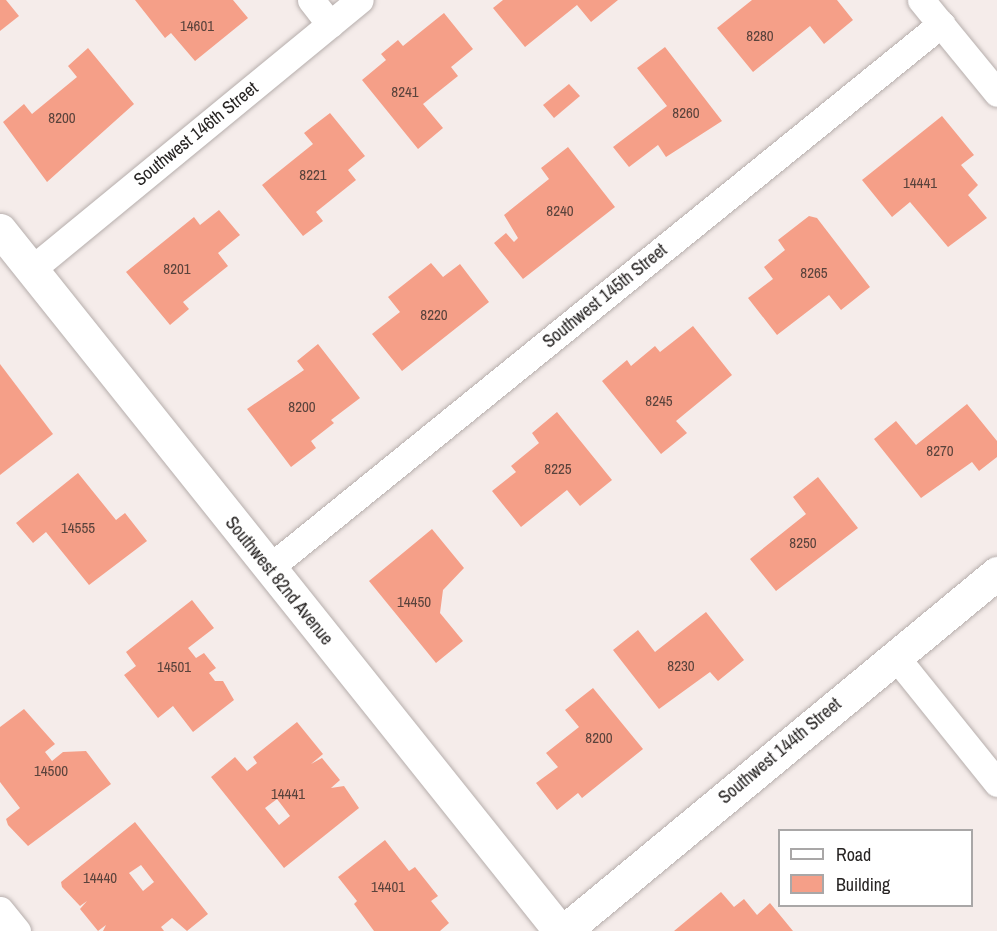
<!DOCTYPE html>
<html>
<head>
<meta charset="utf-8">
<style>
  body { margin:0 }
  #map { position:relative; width:997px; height:931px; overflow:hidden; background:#f5ecea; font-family:"Archivo Narrow",sans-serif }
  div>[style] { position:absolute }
  .building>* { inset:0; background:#f59f88 }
  .roads { filter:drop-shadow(0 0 2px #b6aeac) drop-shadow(0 0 2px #b6aeac) }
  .street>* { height:27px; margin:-13.5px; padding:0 13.5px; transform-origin:13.5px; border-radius:13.5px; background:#fff }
  .secondary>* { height:33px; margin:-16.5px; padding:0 16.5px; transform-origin:16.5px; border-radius:16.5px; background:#fff }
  span { translate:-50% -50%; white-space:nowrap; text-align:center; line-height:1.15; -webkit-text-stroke:4.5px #fff; paint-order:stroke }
  .number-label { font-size:15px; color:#5a433c }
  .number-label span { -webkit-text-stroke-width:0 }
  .street-label { font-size:18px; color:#272423 }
  .legend { position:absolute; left:778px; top:829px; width:195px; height:78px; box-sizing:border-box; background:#fff; border:2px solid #a9a7a7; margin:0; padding:8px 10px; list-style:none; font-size:18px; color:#272423 }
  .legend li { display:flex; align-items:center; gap:12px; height:30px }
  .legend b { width:30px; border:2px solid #a9a7a7 }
</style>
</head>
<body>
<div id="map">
  <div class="building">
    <i style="clip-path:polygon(0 0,6px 0,19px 16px,0 31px)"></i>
    <i style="clip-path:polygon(135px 0,233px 0,248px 18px,195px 61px,171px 33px,165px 38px)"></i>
    <i style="clip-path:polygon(503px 0,618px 0,591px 22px,577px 5px,525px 47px,493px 8px)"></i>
    <i style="clip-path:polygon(752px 0,837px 0,853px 20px,824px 44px,810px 26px,753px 72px,717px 28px)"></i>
    <i style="clip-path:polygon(444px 13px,473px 49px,451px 67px,458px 76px,423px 104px,443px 128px,418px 149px,362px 80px,386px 60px,381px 54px,398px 40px,403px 46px)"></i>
    <i style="clip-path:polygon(665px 47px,722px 121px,666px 157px,658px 145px,629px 167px,613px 147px,667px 106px,637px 68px)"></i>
    <i style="clip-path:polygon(88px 48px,134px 104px,47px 182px,3px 122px,24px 104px,32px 114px,77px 77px,68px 66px)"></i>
    <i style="clip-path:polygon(569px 84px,580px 96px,554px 118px,543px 105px)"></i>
    <i style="clip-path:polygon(330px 113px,365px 156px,348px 170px,356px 180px,316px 212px,323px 221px,303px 236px,262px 185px,313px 144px,304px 133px)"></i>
    <i style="clip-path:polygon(942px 116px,974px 155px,961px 165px,978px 185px,968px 195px,987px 218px,948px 247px,910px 202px,892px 217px,862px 180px)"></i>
    <i style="clip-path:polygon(568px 147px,615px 207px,523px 279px,494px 243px,506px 233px,514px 242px,518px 238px,504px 215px,549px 179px,541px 168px)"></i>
    <i style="clip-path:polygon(219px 210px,240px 235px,218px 253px,228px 266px,183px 302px,189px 309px,170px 325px,126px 272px,194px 217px,200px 225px)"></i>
    <i style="clip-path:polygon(809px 216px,817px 218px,870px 287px,841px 310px,829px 295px,777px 335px,748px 298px,773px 279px,764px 267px,785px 250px,778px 240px)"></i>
    <i style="clip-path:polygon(431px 263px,443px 277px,460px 264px,489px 302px,402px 371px,372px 334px,400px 312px,388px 297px)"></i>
    <i style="clip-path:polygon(693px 326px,732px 375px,676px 421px,687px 433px,661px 454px,602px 381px,627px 360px,631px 366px,655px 346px,660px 352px)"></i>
    <i style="clip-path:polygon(318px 344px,360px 398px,331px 420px,334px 423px,311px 441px,316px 448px,291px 467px,247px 409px,304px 370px,297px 361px)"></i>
    <i style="clip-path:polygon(0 364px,53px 434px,0 475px)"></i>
    <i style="clip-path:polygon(967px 404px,997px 441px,997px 457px,979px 471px,972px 462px,921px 498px,874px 439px,896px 421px,916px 445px)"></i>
    <i style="clip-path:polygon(557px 412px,612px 480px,580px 506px,567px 490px,521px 527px,492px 491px,516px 472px,511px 466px,539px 443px,532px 433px)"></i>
    <i style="clip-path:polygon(78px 473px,116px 520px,125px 513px,147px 541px,89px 585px,46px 532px,33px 543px,16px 523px)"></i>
    <i style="clip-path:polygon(818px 477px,858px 528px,776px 591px,750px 559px,806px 514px,793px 497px)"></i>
    <i style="clip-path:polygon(432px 529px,464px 568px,443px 590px,440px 613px,463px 641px,436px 663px,369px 581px)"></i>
    <i style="clip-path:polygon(192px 600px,214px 628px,188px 648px,196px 658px,204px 653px,216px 668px,209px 673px,215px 681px,223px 681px,234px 700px,193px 732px,173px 706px,158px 718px,124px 675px,136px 666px,126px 652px)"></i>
    <i style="clip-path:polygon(706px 612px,744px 660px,718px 681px,710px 672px,659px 709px,613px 650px,638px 630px,655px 652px)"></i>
    <i style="clip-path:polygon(593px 688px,643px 749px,582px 798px,578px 793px,557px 810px,536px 783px,558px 767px,546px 753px,579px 727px,565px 710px)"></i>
    <i style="clip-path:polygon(24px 709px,55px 744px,45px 752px,52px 761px,63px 752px,86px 751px,111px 784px,28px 846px,8px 825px,6px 819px,20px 808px,0 782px,0 727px)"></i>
    <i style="clip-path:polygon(evenodd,297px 722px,323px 754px,311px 764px,322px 758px,340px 780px,331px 788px,344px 786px,359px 808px,284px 868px,211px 777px,235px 757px,247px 771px,257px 763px,253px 757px,297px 722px,277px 799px,290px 816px,279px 825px,265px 808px,277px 799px)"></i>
    <i style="clip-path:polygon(evenodd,135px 822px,208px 914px,187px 931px,172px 918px,161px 927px,164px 931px,103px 931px,106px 925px,98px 931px,80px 909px,87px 901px,80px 906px,62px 887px,61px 882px,135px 822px,141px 865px,154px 882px,143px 891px,129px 873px,141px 865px)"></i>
    <i style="clip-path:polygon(385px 840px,409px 871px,415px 867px,438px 896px,431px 901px,449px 923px,440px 931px,374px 931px,354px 904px,357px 901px,338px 877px)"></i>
    <i style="clip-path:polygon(721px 892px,734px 907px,744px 899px,757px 915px,770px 903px,793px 931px,674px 931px)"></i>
  </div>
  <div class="roads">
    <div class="street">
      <i style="left:311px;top:0;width:31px;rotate:52deg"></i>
      <i style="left:921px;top:0;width:120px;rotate:50.7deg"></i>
      <i style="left:32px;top:269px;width:424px;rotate:-39.4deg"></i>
      <i style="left:269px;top:568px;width:865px;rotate:-38.99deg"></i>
      <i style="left:895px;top:656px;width:163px;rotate:51.2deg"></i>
      <i style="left:0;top:910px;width:27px;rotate:51deg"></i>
    </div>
    <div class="secondary">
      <i style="left:0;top:230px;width:897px;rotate:51.38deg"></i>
      <i style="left:564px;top:931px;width:562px;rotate:-39.58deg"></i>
    </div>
  </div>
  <div class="number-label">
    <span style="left:197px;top:26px">14601</span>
    <span style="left:760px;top:36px">8280</span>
    <span style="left:405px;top:92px">8241</span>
    <span style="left:686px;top:113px">8260</span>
    <span style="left:62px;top:118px">8200</span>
    <span style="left:313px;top:175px">8221</span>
    <span style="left:920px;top:183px">14441</span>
    <span style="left:560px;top:211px">8240</span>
    <span style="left:177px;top:269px">8201</span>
    <span style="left:814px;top:273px">8265</span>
    <span style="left:434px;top:315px">8220</span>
    <span style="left:659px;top:401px">8245</span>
    <span style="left:302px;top:407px">8200</span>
    <span style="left:940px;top:451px">8270</span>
    <span style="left:558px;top:469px">8225</span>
    <span style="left:78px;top:528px">14555</span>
    <span style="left:803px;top:543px">8250</span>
    <span style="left:414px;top:602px">14450</span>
    <span style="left:681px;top:666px">8230</span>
    <span style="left:174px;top:667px">14501</span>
    <span style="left:599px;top:738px">8200</span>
    <span style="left:51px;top:771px">14500</span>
    <span style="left:288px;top:794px">14441</span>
    <span style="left:100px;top:878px">14440</span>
    <span style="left:388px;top:887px">14401</span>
  </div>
  <div class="street-label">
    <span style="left:196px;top:134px;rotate:-39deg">Southwest 146th Street</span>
    <span style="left:605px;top:296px;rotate:-39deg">Southwest 145th Street</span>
    <span style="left:279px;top:581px;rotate:51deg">Southwest 82nd Avenue</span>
    <span style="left:780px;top:751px;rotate:-40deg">Southwest 144th Street</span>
  </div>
  <ul class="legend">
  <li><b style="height:8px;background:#fff"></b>Road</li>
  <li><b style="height:16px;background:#f59f88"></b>Building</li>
  </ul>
</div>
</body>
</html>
